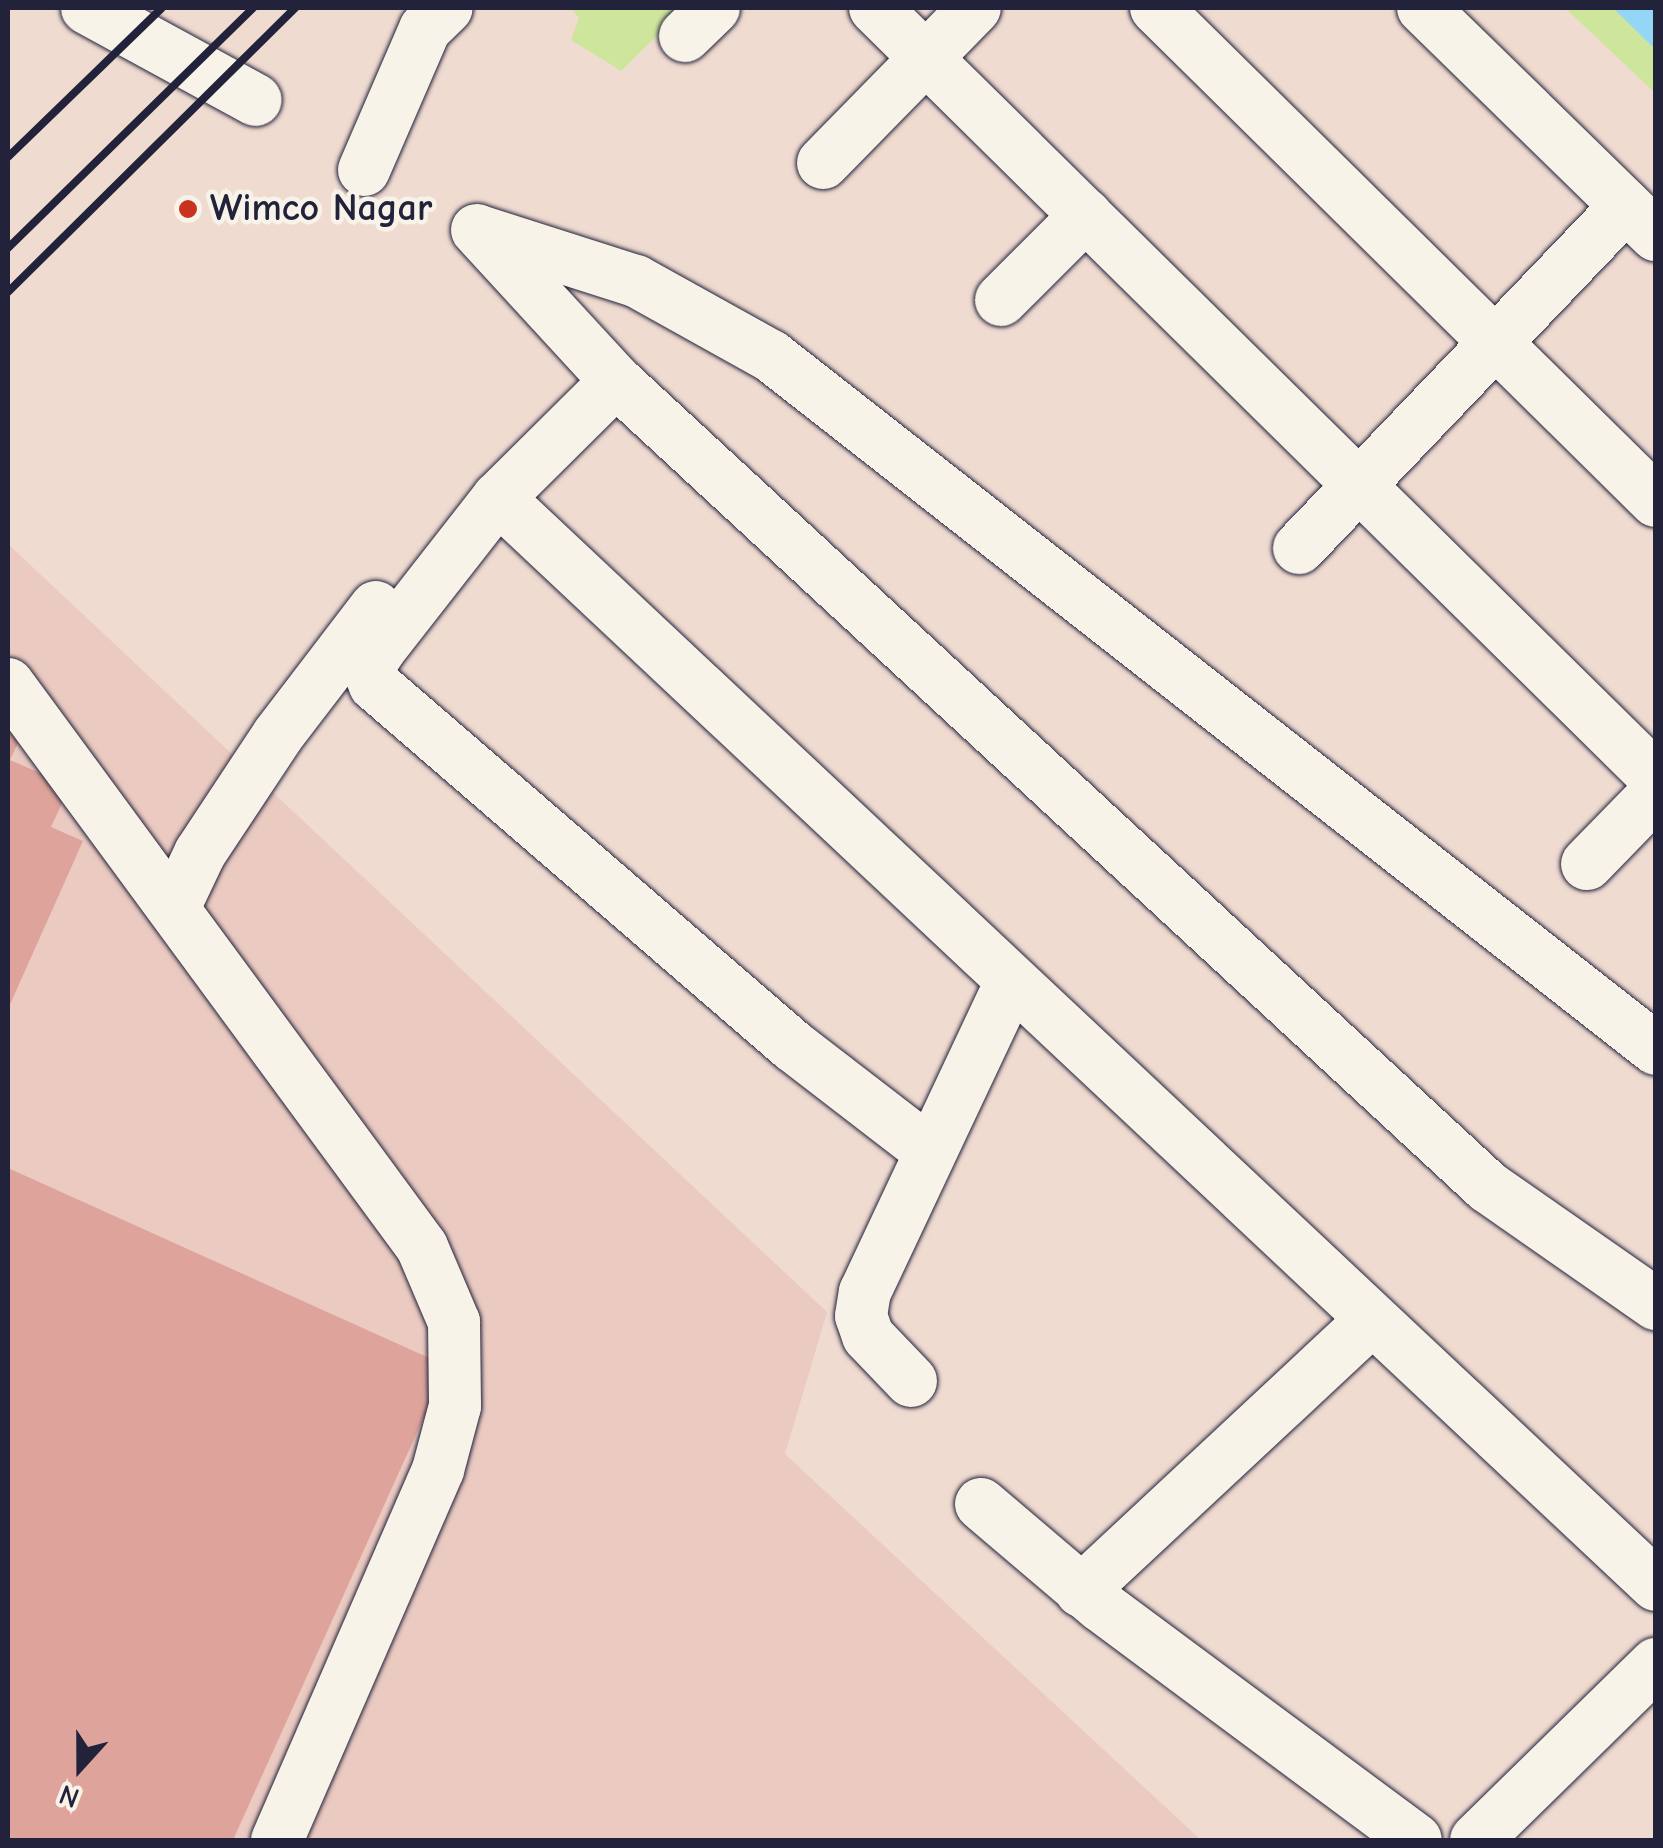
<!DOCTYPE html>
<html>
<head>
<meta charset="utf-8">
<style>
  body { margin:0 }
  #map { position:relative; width:1663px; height:1848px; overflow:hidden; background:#f0dbd1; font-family:"Comic Neue",sans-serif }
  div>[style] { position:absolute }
  .built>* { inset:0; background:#ebcac1 }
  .green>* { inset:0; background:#cee69c }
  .water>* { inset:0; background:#95d6f7 }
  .building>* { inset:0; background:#dea49c }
  .roads { filter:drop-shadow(0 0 2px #22223b) drop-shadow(0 0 2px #22223b) }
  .minor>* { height:52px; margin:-26px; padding:0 26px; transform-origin:26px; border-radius:26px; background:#f7f3e8 }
  .rail>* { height:8px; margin:-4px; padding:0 4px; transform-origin:4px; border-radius:4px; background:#22223b }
  .dots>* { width:28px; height:28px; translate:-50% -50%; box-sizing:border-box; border:5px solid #f7f3e8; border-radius:50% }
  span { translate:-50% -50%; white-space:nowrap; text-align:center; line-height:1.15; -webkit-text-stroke:9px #f7f3e8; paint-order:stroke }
  .poi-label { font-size:38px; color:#22223b; font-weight:700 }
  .left { translate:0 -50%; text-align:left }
  .frame { position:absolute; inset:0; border:10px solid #22223b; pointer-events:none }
  .north { position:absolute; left:30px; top:1718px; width:100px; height:100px; -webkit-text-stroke:8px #f7f3e8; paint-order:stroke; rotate:201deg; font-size:28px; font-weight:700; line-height:40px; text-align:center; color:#22223b }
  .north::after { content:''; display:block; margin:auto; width:35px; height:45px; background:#22223b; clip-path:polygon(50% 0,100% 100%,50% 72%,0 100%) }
</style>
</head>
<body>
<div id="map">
  <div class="built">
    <i style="clip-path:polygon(8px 544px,827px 1312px,785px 1454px,1201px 1840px,8px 1840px)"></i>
  </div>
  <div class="green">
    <i style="clip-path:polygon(571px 8px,685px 8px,621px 71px,571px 40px,579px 18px)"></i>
    <i style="clip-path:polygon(1565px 8px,1655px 8px,1655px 93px)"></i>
  </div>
  <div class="water">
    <i style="clip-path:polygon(1613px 8px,1655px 8px,1655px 49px)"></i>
  </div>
  <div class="building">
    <i style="clip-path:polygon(8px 723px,24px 730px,10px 760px,70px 786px,51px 827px,83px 841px,8px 1009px)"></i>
    <i style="clip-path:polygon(8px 1168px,447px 1366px,233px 1840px,8px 1840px)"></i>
  </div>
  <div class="roads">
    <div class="minor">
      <i style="left:87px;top:8px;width:192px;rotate:28.6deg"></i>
      <i style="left:875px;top:8px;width:1097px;rotate:44.59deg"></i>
      <i style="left:1156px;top:8px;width:702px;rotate:44.6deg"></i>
      <i style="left:1423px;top:8px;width:325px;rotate:44.3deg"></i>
      <i style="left:685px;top:36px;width:40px;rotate:-44deg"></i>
      <i style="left:823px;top:163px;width:217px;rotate:-45.6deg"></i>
      <i style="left:364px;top:170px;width:154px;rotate:-66.6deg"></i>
      <i style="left:425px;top:29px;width:30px;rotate:-44deg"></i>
      <i style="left:477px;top:230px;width:205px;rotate:47.4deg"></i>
      <i style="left:616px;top:381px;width:1187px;rotate:42.75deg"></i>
      <i style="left:1488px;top:1187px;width:205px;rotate:34.9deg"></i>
      <i style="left:479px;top:231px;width:165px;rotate:17.7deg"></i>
      <i style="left:636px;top:281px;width:154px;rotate:29.1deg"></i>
      <i style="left:771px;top:356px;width:1124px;rotate:38.06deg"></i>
      <i style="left:1001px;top:300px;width:120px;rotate:-45deg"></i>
      <i style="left:616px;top:381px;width:166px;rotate:135.2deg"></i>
      <i style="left:498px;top:498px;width:192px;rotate:128deg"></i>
      <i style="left:380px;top:649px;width:22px;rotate:122deg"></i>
      <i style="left:368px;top:668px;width:18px;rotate:68deg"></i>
      <i style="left:375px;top:685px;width:552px;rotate:40.82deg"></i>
      <i style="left:793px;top:1046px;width:170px;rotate:37.6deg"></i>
      <i style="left:498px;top:498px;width:1588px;rotate:43.19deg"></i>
      <i style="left:1299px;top:548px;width:473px;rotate:-46.3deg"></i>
      <i style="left:8px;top:684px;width:699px;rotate:53.67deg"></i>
      <i style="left:422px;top:1247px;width:82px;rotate:66.9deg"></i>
      <i style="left:454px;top:1322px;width:84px;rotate:89.3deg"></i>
      <i style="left:455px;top:1406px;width:66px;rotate:104.9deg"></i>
      <i style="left:438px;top:1470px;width:404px;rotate:113.5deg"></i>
      <i style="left:1587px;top:864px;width:99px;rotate:-45.8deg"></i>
      <i style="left:174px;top:908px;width:61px;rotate:-64.7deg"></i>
      <i style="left:200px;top:853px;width:141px;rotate:-56.5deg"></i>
      <i style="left:278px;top:735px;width:161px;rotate:-52.6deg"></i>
      <i style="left:911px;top:1381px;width:62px;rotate:-133.7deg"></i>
      <i style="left:868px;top:1336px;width:21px;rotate:-109deg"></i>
      <i style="left:861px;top:1316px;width:24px;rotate:-81deg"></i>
      <i style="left:865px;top:1292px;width:343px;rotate:-64.8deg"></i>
      <i style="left:981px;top:1504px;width:157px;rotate:40.4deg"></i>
      <i style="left:1101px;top:1606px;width:392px;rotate:36.6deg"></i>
      <i style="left:1081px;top:1591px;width:398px;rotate:-43deg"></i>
      <i style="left:1476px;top:1840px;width:252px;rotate:-44.4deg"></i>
    </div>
  </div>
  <div class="rail">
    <i style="left:8px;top:157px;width:214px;rotate:-44.1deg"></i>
    <i style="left:8px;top:248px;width:343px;rotate:-44.4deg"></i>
    <i style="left:8px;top:292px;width:404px;rotate:-44.7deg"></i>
  </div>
  <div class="dots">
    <i style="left:188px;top:209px;background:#c8321e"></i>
  </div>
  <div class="poi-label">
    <span class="left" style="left:210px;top:209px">Wimco Nagar</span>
  </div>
  <div class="frame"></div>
  <div class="north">N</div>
</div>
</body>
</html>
